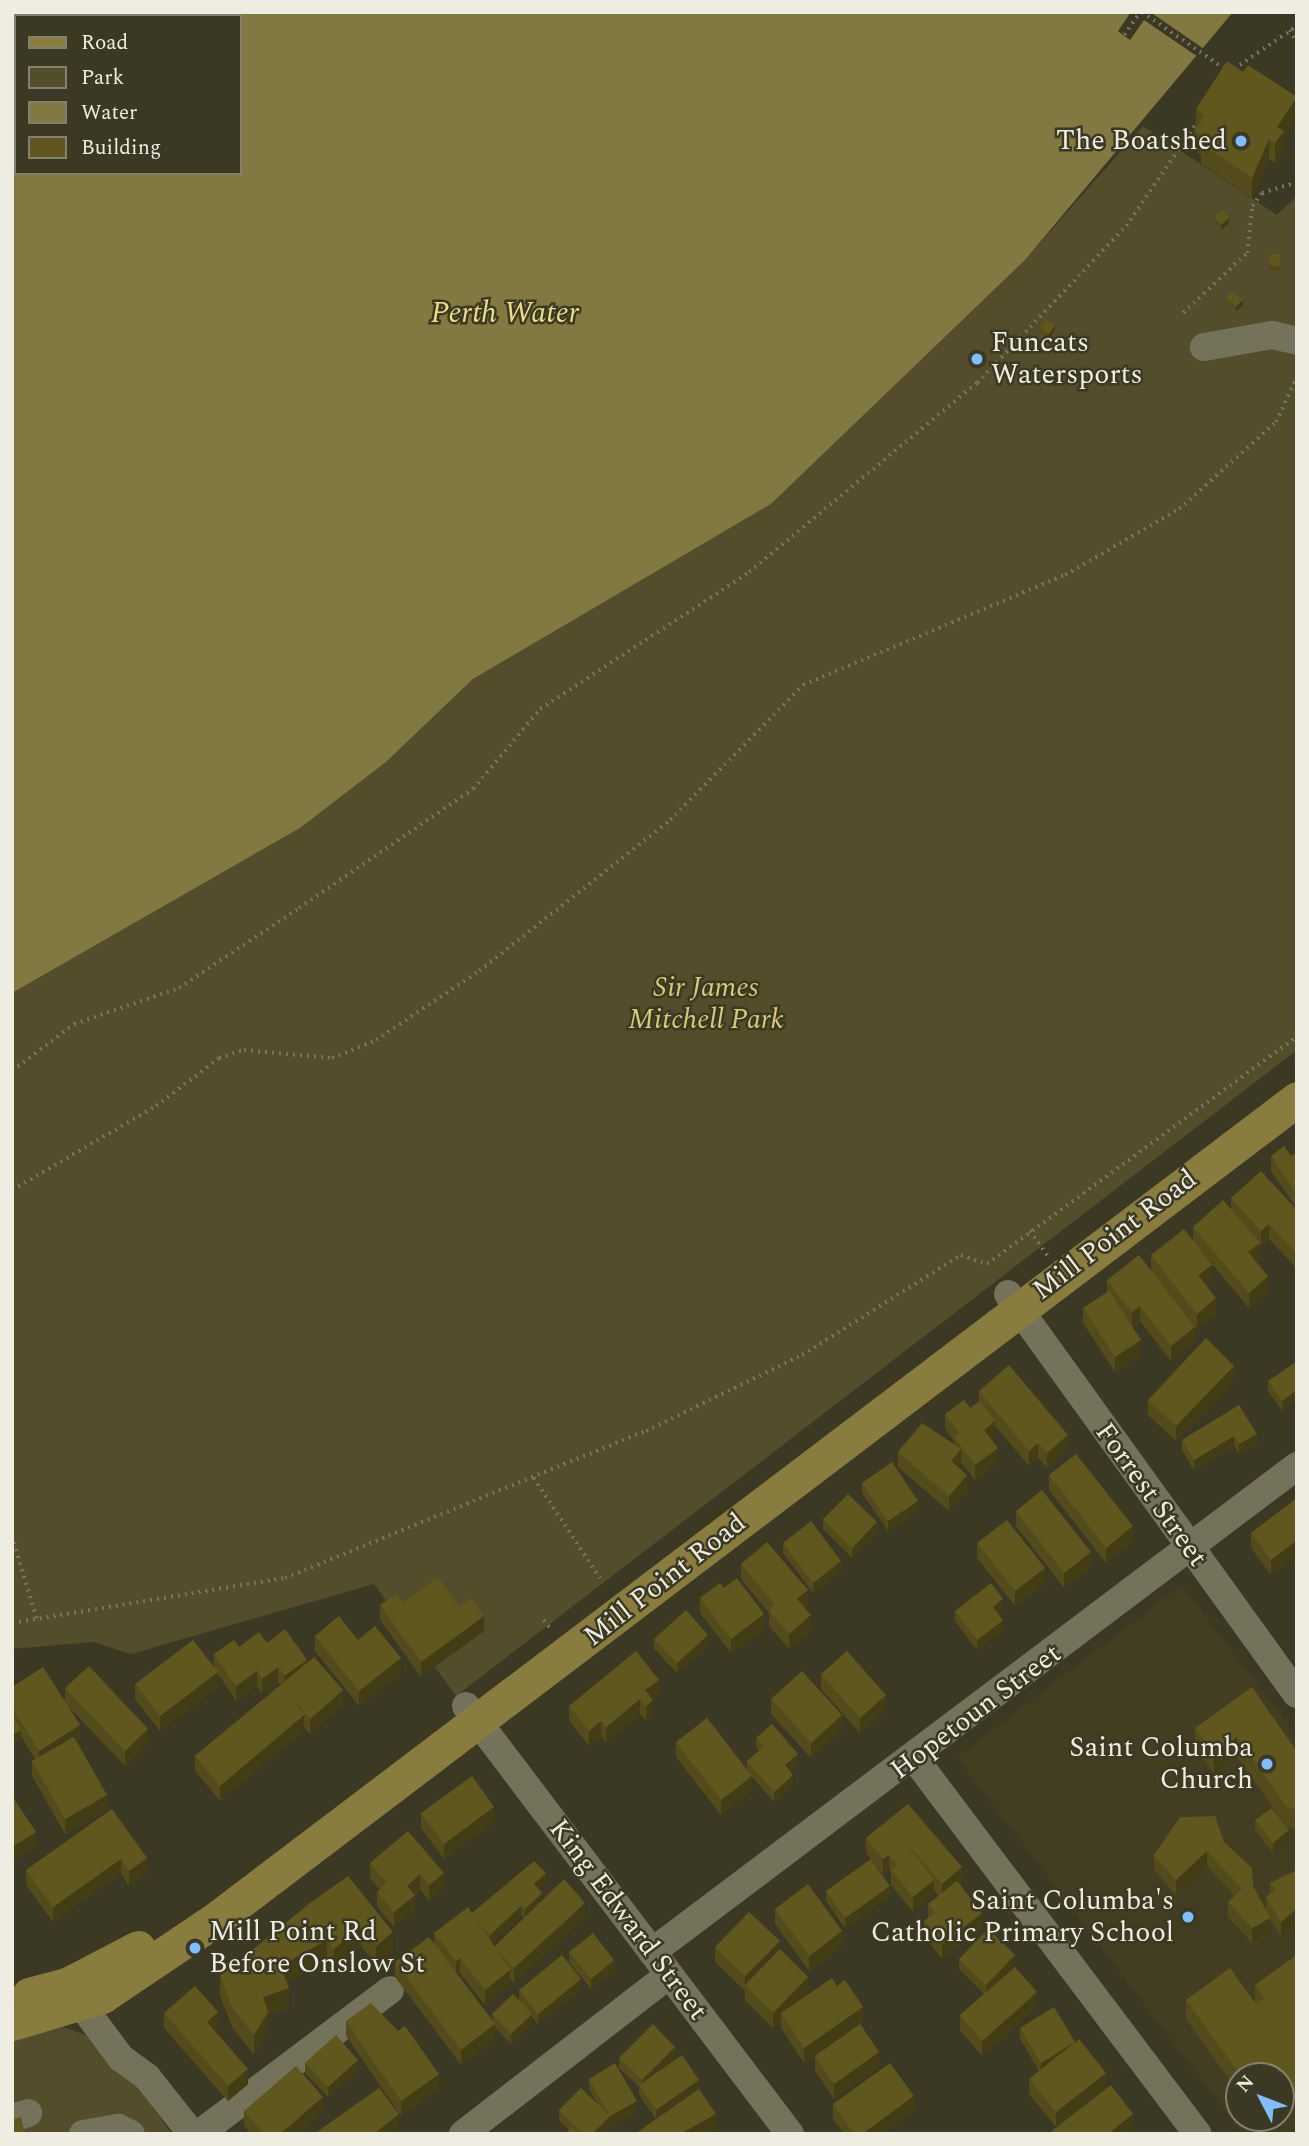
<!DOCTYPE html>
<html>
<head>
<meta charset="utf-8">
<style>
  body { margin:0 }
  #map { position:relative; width:1309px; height:2146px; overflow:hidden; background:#3b3823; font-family:Spectral,serif }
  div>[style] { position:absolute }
  .built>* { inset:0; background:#433e22 }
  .green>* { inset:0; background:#534d2c }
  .water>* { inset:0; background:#827841 }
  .pier>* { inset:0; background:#3b3823 }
  .path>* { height:3.5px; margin-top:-1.75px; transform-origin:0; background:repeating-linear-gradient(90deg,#767361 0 2px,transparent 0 7px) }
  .minor>* { height:28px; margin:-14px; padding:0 14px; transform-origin:14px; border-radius:14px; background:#75725b }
  .major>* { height:35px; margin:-17.5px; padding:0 17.5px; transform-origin:17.5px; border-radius:17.5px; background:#887d3f }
  .wall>* { inset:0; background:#534b1b }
  .shaded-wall>* { inset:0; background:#433d16 }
  .building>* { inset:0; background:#60571f }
  .dots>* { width:19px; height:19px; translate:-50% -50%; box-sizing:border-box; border:4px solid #3b3823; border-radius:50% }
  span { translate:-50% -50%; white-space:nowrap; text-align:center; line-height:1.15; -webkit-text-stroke:5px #3b3823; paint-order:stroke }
  .poi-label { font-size:28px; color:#efede1 }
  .right { translate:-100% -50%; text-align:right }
  .left { translate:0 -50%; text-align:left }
  .park-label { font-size:28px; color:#d9ca76; font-style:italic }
  .street-label { font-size:28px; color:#efede1 }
  .water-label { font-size:30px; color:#ebdc88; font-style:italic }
  .frame { position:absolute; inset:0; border:14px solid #efede1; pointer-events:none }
  .legend { position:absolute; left:14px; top:14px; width:228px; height:161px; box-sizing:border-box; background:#3b3823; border:2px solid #83806f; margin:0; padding:9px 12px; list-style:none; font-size:21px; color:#efede1 }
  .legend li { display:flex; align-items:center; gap:14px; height:35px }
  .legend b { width:35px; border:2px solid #83806f }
  .north { position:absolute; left:1225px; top:2062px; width:70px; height:70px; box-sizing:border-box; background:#3b3823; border:2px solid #83806f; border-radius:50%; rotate:312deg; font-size:19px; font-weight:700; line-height:28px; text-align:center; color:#efede1 }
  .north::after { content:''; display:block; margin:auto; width:24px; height:32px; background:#80bdfa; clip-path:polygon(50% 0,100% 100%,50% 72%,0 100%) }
</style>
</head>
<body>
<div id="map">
  <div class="built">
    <i style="clip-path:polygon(evenodd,1182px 1585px,1297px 1736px,1297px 2134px,1243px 2134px,957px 1757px,1182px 1585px,1239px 2076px,1281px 2076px,1281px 2118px,1239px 2118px,1239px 2076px)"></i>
  </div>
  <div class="green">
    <i style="clip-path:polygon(1143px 126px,1277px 215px,1297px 196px,1297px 1050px,456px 1696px,374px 1584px,131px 1654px,93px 1642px,12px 1649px,12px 993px,300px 828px,386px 762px,473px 679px,771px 504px,1025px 260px)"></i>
    <i style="clip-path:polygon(61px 2026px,107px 2043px,172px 2134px,12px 2134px,12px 2039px)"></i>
  </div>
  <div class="water">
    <i style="clip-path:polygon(evenodd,12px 12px,1233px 12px,1025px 260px,771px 504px,473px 679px,386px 762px,300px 828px,12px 993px,12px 12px,16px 16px,240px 16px,240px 173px,16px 173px,16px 16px)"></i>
  </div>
  <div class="pier">
    <i style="clip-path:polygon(1131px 12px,1150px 12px,1207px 51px,1201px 59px,1144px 20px,1130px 40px,1118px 31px)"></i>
  </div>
  <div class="path">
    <i style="left:1142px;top:12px;width:101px;rotate:34.5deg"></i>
    <i style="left:1290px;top:30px;width:14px;rotate:60deg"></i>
    <i style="left:1124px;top:35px;width:28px;rotate:-55deg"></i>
    <i style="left:1234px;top:69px;width:76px;rotate:-34.3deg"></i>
    <i style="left:1183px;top:313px;width:88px;rotate:-43.2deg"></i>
    <i style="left:1247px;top:253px;width:47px;rotate:-83.9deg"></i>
    <i style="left:1252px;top:206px;width:16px;rotate:-52deg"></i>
    <i style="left:1262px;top:193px;width:37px;rotate:-17deg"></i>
    <i style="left:12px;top:1071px;width:78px;rotate:-37.2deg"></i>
    <i style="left:74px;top:1024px;width:111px;rotate:-18.9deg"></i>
    <i style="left:179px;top:988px;width:144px;rotate:-33.7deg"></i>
    <i style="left:299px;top:908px;width:211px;rotate:-34.4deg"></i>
    <i style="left:473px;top:789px;width:104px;rotate:-50.1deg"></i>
    <i style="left:540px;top:709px;width:250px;rotate:-33.2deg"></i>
    <i style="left:749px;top:572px;width:296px;rotate:-39.7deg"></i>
    <i style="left:977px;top:383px;width:216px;rotate:-46.5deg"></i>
    <i style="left:1126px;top:226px;width:127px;rotate:-55.6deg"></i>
    <i style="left:12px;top:1190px;width:167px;rotate:-30.3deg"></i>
    <i style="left:156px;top:1106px;width:79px;rotate:-37.3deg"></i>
    <i style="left:219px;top:1058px;width:26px;rotate:-18deg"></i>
    <i style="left:244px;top:1050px;width:88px;rotate:5.2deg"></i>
    <i style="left:332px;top:1058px;width:48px;rotate:-22.2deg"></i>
    <i style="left:376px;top:1040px;width:124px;rotate:-33.8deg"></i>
    <i style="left:479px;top:971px;width:243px;rotate:-38.3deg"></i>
    <i style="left:670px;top:820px;width:190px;rotate:-45.4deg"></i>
    <i style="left:803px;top:685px;width:284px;rotate:-22.8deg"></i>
    <i style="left:1065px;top:575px;width:132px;rotate:-30.1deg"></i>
    <i style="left:1179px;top:509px;width:130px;rotate:-41.9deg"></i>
    <i style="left:1276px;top:422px;width:51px;rotate:-65.5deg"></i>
    <i style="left:1030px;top:1231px;width:31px;rotate:54deg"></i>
    <i style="left:534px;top:1478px;width:120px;rotate:56.6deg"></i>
    <i style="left:12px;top:1536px;width:87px;rotate:73.2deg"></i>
    <i style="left:544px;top:1620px;width:12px;rotate:55deg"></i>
    <i style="left:12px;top:1623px;width:277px;rotate:-9.4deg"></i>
    <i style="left:285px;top:1578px;width:390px;rotate:-22.2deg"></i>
    <i style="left:646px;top:1431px;width:174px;rotate:-26deg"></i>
    <i style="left:802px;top:1355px;width:188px;rotate:-32.2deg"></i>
    <i style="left:961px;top:1255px;width:28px;rotate:19deg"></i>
    <i style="left:987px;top:1264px;width:385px;rotate:-36.3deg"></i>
  </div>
  <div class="minor">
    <i style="left:1204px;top:347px;width:69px;rotate:-10deg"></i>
    <i style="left:1272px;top:335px;width:26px;rotate:13deg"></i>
    <i style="left:1008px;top:1294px;width:493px;rotate:54.2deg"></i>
    <i style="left:466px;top:1706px;width:537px;rotate:52.87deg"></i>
    <i style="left:915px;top:1759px;width:470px;rotate:53deg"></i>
    <i style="left:652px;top:1952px;width:808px;rotate:-37deg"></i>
    <i style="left:68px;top:1987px;width:89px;rotate:53.3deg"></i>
    <i style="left:121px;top:2058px;width:32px;rotate:36deg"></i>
    <i style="left:147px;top:2077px;width:73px;rotate:51.7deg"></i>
    <i style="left:12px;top:2118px;width:17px;rotate:-17deg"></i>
    <i style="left:83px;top:2134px;width:36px;rotate:-10deg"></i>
    <i style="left:118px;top:2128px;width:14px;rotate:25deg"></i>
    <i style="left:199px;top:2134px;width:239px;rotate:-37deg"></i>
    <i style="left:463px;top:2134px;width:260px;rotate:-37.7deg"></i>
  </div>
  <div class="major">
    <i style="left:29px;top:1995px;width:39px;rotate:-15deg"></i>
    <i style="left:67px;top:1985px;width:80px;rotate:-27.5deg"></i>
    <i style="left:12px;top:2023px;width:94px;rotate:-16.7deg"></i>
    <i style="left:102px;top:1996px;width:141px;rotate:-34deg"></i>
    <i style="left:219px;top:1917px;width:1353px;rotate:-37.19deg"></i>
  </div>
  <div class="wall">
    <i style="clip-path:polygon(1196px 109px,1297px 117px,1284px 137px,1284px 151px,1275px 163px,1269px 159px,1252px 198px,1201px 164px,1201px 155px,1194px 150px)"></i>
    <i style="clip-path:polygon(1214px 217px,1229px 223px,1221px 230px,1214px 222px)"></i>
    <i style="clip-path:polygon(1270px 254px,1280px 254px,1280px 271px,1269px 271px)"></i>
    <i style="clip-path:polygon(1226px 298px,1243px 305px,1236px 311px,1226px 304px)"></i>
    <i style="clip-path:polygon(1040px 328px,1055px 330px,1049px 339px,1040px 333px)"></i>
    <i style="clip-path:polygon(1297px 1152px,1297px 1209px,1271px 1171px,1271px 1156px,1291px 1156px)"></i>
    <i style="clip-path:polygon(1231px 1198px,1297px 1210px,1297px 1269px,1269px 1239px,1261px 1246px,1260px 1244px,1260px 1258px,1256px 1261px,1268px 1291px,1249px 1308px,1206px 1257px,1212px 1280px,1205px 1285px,1216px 1313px,1197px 1329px,1155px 1276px,1195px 1342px,1171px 1361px,1140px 1321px,1133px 1327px,1141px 1355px,1115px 1372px,1083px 1323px,1083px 1308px,1107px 1293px,1107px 1280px,1151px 1270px,1151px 1255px,1193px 1240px,1193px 1227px,1231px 1210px)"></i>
    <i style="clip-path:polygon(1296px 1362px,1282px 1411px,1268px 1391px,1268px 1381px)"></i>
    <i style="clip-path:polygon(1234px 1381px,1176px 1441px,1148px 1415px,1148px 1400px)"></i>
    <i style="clip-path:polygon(979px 1391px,1068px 1450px,1047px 1468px,1038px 1458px,1029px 1466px,995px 1426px,995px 1436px,991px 1439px,998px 1463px,975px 1480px,961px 1462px,961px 1464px,958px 1468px,967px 1490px,949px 1511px,898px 1467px,898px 1452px,954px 1444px,954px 1441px,945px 1429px,945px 1414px,970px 1408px,979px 1402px)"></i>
    <i style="clip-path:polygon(1239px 1405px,1257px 1444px,1239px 1454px,1234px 1446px,1194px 1471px,1182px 1450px,1182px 1440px)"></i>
    <i style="clip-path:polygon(1049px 1475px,1133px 1541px,1106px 1563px,1049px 1490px)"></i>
    <i style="clip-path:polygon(862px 1483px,918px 1511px,888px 1531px,862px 1493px)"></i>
    <i style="clip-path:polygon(1297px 1498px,1297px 1555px,1271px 1575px,1251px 1548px,1251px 1533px)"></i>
    <i style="clip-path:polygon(1016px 1511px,1091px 1567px,1064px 1588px,1016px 1526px)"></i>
    <i style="clip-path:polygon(823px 1519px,877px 1532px,852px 1558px,823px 1529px)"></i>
    <i style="clip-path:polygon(783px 1543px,841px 1571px,813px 1593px,783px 1553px)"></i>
    <i style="clip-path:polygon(977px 1543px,1045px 1583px,1015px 1606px,977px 1558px)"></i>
    <i style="clip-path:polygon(741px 1564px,808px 1605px,804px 1608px,811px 1630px,789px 1649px,769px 1626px,769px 1613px,741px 1579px)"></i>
    <i style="clip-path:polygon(724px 1588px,764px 1629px,731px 1653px,700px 1613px,700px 1598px)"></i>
    <i style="clip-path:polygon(403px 1603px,484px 1631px,421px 1677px,380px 1620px,380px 1605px)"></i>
    <i style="clip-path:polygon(1003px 1609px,998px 1614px,1003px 1630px,977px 1650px,955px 1621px,955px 1611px)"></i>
    <i style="clip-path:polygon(315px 1636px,358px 1640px,401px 1673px,359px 1706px,315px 1651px)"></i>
    <i style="clip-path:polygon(654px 1639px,708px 1645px,677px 1673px,654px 1649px)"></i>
    <i style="clip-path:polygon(267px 1643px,307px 1663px,343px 1705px,310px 1734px,304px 1727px,304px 1730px,220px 1801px,195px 1771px,195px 1756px,281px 1685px,278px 1682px,262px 1694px,257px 1686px,236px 1701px,218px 1674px,218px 1687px,160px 1731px,135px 1699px,135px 1684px,214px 1667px,214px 1654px,239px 1647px)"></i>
    <i style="clip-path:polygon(821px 1674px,886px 1710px,860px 1733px,821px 1689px)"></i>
    <i style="clip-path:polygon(12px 1687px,65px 1702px,65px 1688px,148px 1744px,125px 1766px,67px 1705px,80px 1740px,77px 1742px,107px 1810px,65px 1834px,32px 1776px,32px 1761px,35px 1759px,21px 1736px,21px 1740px,12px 1745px)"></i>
    <i style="clip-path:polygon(659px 1695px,653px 1699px,653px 1715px,646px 1721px,640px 1714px,606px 1742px,601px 1736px,589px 1746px,569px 1721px,569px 1706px)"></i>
    <i style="clip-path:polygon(771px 1699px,842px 1730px,811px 1758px,771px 1714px)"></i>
    <i style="clip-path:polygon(1195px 1728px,1297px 1752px,1297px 1830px,1287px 1827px,1237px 1757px,1214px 1773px,1195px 1747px)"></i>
    <i style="clip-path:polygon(756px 1738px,798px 1764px,790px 1771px,793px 1785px,774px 1802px,752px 1777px,752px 1791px,721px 1815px,676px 1757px,676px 1742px,747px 1770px,747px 1761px,759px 1751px,756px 1748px)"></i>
    <i style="clip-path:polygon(908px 1804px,962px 1882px,960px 1884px,982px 1928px,942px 1959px,924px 1936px,924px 1921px,928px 1918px,928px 1904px,939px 1896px,934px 1890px,934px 1895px,913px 1912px,891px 1885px,891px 1872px,889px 1870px,883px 1874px,866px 1853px,866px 1838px)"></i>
    <i style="clip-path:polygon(112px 1809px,147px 1873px,129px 1886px,121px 1874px,53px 1922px,26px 1885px,26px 1870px)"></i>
    <i style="clip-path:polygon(421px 1813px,494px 1822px,444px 1859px,421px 1828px)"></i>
    <i style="clip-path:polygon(1255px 1820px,1289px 1840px,1273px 1853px,1255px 1830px)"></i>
    <i style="clip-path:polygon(408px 1831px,444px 1888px,429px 1900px,420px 1889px,415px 1895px,415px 1910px,394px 1927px,377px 1907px,377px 1892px,380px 1890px,370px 1878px,370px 1863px)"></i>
    <i style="clip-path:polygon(1224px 1842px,1253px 1886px,1266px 1910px,1266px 1897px,1270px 1894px,1270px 1883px,1297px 1870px,1297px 1925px,1295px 1925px,1281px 1937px,1270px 1919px,1270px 1933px,1252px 1943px,1228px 1917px,1228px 1902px,1235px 1896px,1207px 1866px,1176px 1895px,1154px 1870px,1154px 1855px)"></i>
    <i style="clip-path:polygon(348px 1876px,393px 1951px,376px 1965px,361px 1946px,334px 1968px,327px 1960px,287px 1982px,289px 2008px,268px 2015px,268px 2032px,254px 2055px,232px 2027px,220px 1996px,220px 1976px)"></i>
    <i style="clip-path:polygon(evenodd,546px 1883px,539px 1889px,542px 1900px,585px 1918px,514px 1983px,510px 1979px,510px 1985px,485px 2005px,460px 1973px,457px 1974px,492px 2020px,492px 2014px,519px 2000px,519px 1990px,581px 1989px,538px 2024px,532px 2017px,532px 2024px,511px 2044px,495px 2027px,495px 2039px,461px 2065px,395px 1977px,395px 1962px,434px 1944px,434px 1933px,472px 1913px,546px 1883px,521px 1915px,524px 1918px,495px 1947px,492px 1943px,521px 1916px,521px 1915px)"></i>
    <i style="clip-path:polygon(826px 1891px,890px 1896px,845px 1928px,826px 1901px)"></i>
    <i style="clip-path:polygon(775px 1909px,842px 1946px,809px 1971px,775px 1924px)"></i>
    <i style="clip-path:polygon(715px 1947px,780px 1950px,808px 1992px,802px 1999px,863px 2022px,804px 2063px,781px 2028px,781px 2020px,773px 2028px,745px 2000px,745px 1991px,715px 1962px)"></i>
    <i style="clip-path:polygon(569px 1952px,614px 1970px,591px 1989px,569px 1962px)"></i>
    <i style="clip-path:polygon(1297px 1955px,1285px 2120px,1281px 2115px,1281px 2076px,1239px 2076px,1239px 2093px,1186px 2019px,1186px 2000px,1255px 2003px,1255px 1985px)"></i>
    <i style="clip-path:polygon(959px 1959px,1015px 1965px,1004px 1976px,1037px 2007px,982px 2056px,960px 2030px,960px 2015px,984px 1994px,959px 1969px)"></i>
    <i style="clip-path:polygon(164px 2013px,218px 2027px,214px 2030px,248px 2084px,228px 2101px,164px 2028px)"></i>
    <i style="clip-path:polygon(346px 2021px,439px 2089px,401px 2116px,346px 2036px)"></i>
    <i style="clip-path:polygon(1020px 2028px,1075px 2042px,1106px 2088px,1056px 2127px,1029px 2094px,1029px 2079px,1039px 2071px,1020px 2039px)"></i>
    <i style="clip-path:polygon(815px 2056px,879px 2067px,834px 2099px,815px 2071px)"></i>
    <i style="clip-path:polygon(675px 2057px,665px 2067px,699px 2089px,716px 2129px,707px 2134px,635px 2134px,656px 2119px,639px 2095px,639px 2087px,619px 2068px,619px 2058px)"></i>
    <i style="clip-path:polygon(305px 2063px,358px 2070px,328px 2097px,305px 2073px)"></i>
    <i style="clip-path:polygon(589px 2079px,637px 2111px,610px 2127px,610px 2126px,602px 2134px,565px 2134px,569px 2130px,559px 2120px,559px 2110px,597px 2103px,589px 2089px)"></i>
    <i style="clip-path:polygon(833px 2104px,914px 2111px,883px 2134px,844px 2134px,833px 2119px)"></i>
    <i style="clip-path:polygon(244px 2111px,323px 2112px,298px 2134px,251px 2134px,244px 2126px)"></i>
  </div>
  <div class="shaded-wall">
    <i style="clip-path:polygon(1297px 97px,1297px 117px,1284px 137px,1284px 151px,1275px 163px,1275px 143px,1277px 127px)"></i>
    <i style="clip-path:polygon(1269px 139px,1269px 159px,1252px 198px,1252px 178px)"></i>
    <i style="clip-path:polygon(1229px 218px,1229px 223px,1221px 230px,1221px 225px)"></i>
    <i style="clip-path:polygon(1243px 300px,1243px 305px,1236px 311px,1236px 306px)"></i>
    <i style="clip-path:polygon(1055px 325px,1055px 330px,1049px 339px,1049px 334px)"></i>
    <i style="clip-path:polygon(1269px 1224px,1269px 1239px,1261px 1246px,1261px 1231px)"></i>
    <i style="clip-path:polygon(1260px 1243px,1260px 1258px,1248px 1267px,1248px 1252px)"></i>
    <i style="clip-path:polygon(1212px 1265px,1212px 1280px,1198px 1290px,1198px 1275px)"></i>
    <i style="clip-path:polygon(1268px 1276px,1268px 1291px,1249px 1308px,1249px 1293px)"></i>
    <i style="clip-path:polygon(1216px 1298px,1216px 1313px,1197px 1329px,1197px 1314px)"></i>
    <i style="clip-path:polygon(1140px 1306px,1140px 1321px,1132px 1327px,1132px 1312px)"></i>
    <i style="clip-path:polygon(1195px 1327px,1195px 1342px,1171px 1361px,1171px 1346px)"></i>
    <i style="clip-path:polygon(1141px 1340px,1141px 1355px,1115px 1372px,1115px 1357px)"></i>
    <i style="clip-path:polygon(1234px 1366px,1234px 1381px,1176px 1441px,1176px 1426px)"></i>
    <i style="clip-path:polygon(1297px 1390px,1297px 1400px,1282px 1411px,1282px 1401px)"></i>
    <i style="clip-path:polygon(995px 1421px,995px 1436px,984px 1445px,984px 1430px)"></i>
    <i style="clip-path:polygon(1257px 1434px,1257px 1444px,1239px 1454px,1239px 1444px)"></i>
    <i style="clip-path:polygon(1068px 1435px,1068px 1450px,1047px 1468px,1047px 1453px)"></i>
    <i style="clip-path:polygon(1234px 1436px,1234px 1446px,1194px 1471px,1194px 1460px)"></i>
    <i style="clip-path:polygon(1038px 1443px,1038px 1458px,1029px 1466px,1029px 1451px)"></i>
    <i style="clip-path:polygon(998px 1448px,998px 1463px,975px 1480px,975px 1465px)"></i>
    <i style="clip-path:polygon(961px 1449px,961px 1464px,951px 1476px,951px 1461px)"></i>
    <i style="clip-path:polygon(967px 1475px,967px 1490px,949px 1511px,949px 1496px)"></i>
    <i style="clip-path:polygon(918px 1501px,918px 1511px,888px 1531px,888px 1521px)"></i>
    <i style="clip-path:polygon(877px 1522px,877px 1532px,852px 1558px,852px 1548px)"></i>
    <i style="clip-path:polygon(1133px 1526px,1133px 1541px,1106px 1563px,1106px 1548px)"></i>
    <i style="clip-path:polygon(1297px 1540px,1297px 1555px,1271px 1575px,1271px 1560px)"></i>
    <i style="clip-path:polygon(1091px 1552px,1091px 1567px,1064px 1588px,1064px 1573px)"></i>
    <i style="clip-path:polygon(841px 1561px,841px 1571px,813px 1593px,813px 1583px)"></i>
    <i style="clip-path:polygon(1045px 1568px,1045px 1583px,1015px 1606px,1015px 1591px)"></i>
    <i style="clip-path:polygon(808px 1590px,808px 1605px,797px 1614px,797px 1599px)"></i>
    <i style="clip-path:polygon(1003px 1599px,1003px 1609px,993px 1618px,993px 1607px)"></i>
    <i style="clip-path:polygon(764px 1614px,764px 1629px,731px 1653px,731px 1639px)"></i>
    <i style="clip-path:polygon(811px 1615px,811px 1630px,789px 1649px,789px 1634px)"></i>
    <i style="clip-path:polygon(484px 1616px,484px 1631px,421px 1677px,421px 1662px)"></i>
    <i style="clip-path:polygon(1003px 1620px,1003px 1630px,977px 1650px,977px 1640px)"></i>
    <i style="clip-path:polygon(708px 1635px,708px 1645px,677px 1673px,677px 1663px)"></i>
    <i style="clip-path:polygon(401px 1658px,401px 1673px,359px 1706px,359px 1691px)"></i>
    <i style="clip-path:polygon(307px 1660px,307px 1675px,284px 1691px,284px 1676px)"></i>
    <i style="clip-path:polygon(278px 1667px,278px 1682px,262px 1694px,262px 1679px)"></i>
    <i style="clip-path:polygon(257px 1671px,257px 1686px,236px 1701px,236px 1686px)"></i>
    <i style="clip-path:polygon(218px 1672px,218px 1687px,160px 1731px,160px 1716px)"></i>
    <i style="clip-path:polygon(659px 1680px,659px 1695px,645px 1705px,645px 1690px)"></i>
    <i style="clip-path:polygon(343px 1690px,343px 1705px,310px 1734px,310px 1719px)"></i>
    <i style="clip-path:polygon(886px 1695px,886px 1710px,860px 1733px,860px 1718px)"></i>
    <i style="clip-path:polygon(640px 1699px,640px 1714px,606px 1742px,606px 1727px)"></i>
    <i style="clip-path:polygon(653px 1700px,653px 1715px,646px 1721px,646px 1706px)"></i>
    <i style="clip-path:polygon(304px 1715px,304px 1730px,220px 1801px,220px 1786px)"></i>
    <i style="clip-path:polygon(842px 1715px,842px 1730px,811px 1758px,811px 1743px)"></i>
    <i style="clip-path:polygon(601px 1721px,601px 1736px,589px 1746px,589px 1731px)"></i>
    <i style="clip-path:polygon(80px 1725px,80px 1740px,39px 1766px,39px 1751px)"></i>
    <i style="clip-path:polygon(148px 1729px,148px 1744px,125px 1766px,125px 1751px)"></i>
    <i style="clip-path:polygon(21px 1730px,21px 1740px,12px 1745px,12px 1735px)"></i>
    <i style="clip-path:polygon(1237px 1737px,1237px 1757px,1214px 1773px,1214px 1754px)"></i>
    <i style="clip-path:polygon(798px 1754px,798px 1764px,785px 1775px,785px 1765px)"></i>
    <i style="clip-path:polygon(793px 1775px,793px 1785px,774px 1802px,774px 1792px)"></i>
    <i style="clip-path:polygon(752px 1776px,752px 1791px,721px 1815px,721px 1800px)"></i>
    <i style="clip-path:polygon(107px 1795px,107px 1810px,65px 1834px,65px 1819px)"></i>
    <i style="clip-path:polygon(494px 1807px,494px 1822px,444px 1859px,444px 1844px)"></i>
    <i style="clip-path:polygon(1289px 1830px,1289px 1840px,1273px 1853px,1273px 1843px)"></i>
    <i style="clip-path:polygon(36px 1832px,36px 1847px,12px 1862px,12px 1847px)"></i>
    <i style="clip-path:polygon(1207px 1851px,1207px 1866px,1176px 1895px,1176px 1880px)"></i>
    <i style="clip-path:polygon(889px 1855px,889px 1870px,883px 1874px,883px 1859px)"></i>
    <i style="clip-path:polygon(147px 1858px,147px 1873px,129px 1886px,129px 1871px)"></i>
    <i style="clip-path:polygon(121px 1859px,121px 1874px,53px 1922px,53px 1907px)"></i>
    <i style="clip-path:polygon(962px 1867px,962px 1882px,942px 1899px,942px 1884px)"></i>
    <i style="clip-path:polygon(444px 1873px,444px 1888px,429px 1900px,429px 1885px)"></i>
    <i style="clip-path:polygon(546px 1873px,546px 1883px,534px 1894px,534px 1884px)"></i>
    <i style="clip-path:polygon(420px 1874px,420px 1889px,407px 1901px,407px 1886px)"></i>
    <i style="clip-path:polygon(934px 1880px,934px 1895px,913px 1912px,913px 1897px)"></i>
    <i style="clip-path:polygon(890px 1886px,890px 1896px,845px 1928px,845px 1918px)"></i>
    <i style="clip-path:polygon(542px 1893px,542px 1903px,525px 1919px,525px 1909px)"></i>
    <i style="clip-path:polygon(415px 1895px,415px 1910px,394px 1927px,394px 1912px)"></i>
    <i style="clip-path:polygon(585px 1903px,585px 1918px,514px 1983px,514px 1968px)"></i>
    <i style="clip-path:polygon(521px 1906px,521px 1916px,490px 1945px,490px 1935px)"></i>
    <i style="clip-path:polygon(1295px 1910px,1295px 1925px,1281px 1937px,1281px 1922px)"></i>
    <i style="clip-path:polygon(982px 1913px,982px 1928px,942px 1959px,942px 1944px)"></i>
    <i style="clip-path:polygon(1270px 1918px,1270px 1933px,1252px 1943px,1252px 1928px)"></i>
    <i style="clip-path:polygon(361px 1927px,361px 1946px,334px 1968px,334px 1949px)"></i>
    <i style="clip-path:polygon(842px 1931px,842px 1946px,809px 1971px,809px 1956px)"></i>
    <i style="clip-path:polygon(393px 1932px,393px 1951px,376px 1965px,376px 1946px)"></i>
    <i style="clip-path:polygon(327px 1940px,327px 1960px,280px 1986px,280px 1966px)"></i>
    <i style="clip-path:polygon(780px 1941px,780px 1956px,745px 1985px,745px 1976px)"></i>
    <i style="clip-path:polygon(1015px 1955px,1015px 1965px,986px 1995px,986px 1985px)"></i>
    <i style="clip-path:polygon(460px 1958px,460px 1973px,456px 1976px,456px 1961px)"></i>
    <i style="clip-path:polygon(614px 1960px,614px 1970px,591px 1989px,591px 1979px)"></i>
    <i style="clip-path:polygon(510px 1970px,510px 1985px,485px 2005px,485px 1990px)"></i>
    <i style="clip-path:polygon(808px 1977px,808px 1992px,784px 2017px,781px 2013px,781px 2020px,773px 2028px,773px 2013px)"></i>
    <i style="clip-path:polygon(581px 1979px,581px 1989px,538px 2024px,538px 2014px)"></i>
    <i style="clip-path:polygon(289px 1988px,289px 2008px,268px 2015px,268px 2032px,254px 2055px,254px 2035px,263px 1997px)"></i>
    <i style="clip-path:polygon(1037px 1992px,1037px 2007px,982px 2056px,982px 2041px)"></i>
    <i style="clip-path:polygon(863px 2007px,863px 2022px,804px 2063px,804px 2048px)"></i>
    <i style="clip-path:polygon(218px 2012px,218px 2027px,207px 2037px,207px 2022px)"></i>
    <i style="clip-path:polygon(532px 2014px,532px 2024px,511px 2044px,511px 2034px)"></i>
    <i style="clip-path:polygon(495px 2024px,495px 2039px,461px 2065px,461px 2050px)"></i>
    <i style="clip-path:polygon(1075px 2042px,1041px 2073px,1041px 2063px)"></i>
    <i style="clip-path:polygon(675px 2047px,675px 2057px,642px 2090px,642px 2080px)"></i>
    <i style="clip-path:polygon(879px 2052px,879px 2067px,834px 2099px,834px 2084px)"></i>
    <i style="clip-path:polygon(358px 2060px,358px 2070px,328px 2097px,328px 2087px)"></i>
    <i style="clip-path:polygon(248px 2069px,248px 2084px,228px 2101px,228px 2086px)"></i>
    <i style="clip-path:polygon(1106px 2073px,1106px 2088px,1056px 2127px,1056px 2112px)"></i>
    <i style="clip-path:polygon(439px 2074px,439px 2089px,401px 2116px,401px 2101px)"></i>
    <i style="clip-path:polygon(699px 2080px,699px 2090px,656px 2120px,656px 2110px)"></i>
    <i style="clip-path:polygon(1297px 2092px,1297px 2112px,1285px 2120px,1285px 2101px)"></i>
    <i style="clip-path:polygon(914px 2096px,914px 2111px,883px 2134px,862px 2134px)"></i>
    <i style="clip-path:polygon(323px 2097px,323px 2112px,298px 2134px,280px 2134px)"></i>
    <i style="clip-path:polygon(637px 2101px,637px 2111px,610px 2127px,610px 2116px)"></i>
    <i style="clip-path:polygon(399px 2114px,399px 2129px,392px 2134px,374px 2134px)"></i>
    <i style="clip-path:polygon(716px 2114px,716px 2129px,707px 2134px,680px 2134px)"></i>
    <i style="clip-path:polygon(1133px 2114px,1133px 2134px,1108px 2134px)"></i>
    <i style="clip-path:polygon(610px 2116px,610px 2126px,602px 2134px,592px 2134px)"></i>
  </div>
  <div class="building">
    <i style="clip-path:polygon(1227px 61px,1243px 72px,1248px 65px,1297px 97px,1277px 127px,1284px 131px,1275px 143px,1269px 139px,1252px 178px,1201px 144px,1205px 138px,1194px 131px,1205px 115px,1196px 109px)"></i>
    <i style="clip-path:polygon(1222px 210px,1229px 218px,1221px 225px,1214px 217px)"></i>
    <i style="clip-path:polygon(1270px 254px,1280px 254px,1280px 266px,1269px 265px)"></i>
    <i style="clip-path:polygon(1232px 292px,1243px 300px,1236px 306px,1226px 298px)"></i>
    <i style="clip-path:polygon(1046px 319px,1055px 325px,1049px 334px,1040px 328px)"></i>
    <i style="clip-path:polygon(1284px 1146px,1291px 1156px,1297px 1152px,1297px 1194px,1271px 1156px)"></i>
    <i style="clip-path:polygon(1261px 1171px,1297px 1210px,1297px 1254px,1269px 1224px,1261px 1231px,1231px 1198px)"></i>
    <i style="clip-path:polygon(1223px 1200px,1260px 1243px,1248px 1252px,1268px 1276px,1249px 1293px,1193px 1227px)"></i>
    <i style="clip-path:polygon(1184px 1229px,1212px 1265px,1198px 1275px,1216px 1298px,1197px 1314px,1151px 1255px)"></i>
    <i style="clip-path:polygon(1139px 1255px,1195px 1327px,1171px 1346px,1140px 1306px,1132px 1312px,1107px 1280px)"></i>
    <i style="clip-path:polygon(1109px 1291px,1141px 1340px,1115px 1357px,1083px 1308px)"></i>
    <i style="clip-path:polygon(1206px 1338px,1234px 1366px,1176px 1426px,1148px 1400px)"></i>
    <i style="clip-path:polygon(1296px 1362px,1297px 1363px,1297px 1390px,1282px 1401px,1268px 1381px)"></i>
    <i style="clip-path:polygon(1009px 1365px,1068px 1435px,1047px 1453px,1038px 1443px,1029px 1451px,979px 1391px)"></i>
    <i style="clip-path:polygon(964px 1400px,970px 1408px,980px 1401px,995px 1421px,984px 1430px,998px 1448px,975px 1465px,954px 1437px,959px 1433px,945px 1414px)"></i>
    <i style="clip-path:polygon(1239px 1405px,1257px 1434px,1239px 1444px,1234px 1436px,1194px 1460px,1182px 1440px)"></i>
    <i style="clip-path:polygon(922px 1423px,961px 1449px,951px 1461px,967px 1475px,949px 1496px,898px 1452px)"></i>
    <i style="clip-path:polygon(1076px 1454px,1133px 1526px,1106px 1548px,1049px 1475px)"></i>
    <i style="clip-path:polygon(892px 1462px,918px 1501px,888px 1521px,862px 1483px)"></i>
    <i style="clip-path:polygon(1042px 1490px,1091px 1552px,1064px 1573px,1016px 1511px)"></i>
    <i style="clip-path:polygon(848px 1494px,877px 1522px,852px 1548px,823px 1519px)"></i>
    <i style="clip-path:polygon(1297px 1498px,1297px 1540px,1271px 1560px,1251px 1533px)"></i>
    <i style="clip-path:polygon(1007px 1520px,1045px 1568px,1015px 1591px,977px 1543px)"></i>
    <i style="clip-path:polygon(811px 1521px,841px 1561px,813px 1583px,783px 1543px)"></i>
    <i style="clip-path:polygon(767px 1542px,808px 1590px,797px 1599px,811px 1615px,789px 1634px,769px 1611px,775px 1605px,741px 1564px)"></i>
    <i style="clip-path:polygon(438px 1577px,459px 1607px,471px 1598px,484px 1616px,421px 1662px,380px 1605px,396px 1594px,403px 1603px)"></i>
    <i style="clip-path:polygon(737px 1578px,764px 1614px,731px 1639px,700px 1598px,720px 1583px,724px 1588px)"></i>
    <i style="clip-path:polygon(991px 1583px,1003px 1599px,993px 1607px,1003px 1620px,977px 1640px,955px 1611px)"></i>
    <i style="clip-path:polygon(686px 1610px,708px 1635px,677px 1663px,654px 1639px)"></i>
    <i style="clip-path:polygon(339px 1616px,358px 1640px,375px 1626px,401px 1658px,359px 1691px,315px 1636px)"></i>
    <i style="clip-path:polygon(285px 1629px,307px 1660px,284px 1676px,278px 1667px,262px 1679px,257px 1671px,236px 1686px,214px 1654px,234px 1640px,239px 1647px,259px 1632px,267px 1643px)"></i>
    <i style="clip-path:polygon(193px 1640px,218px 1672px,160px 1716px,135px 1684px)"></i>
    <i style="clip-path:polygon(636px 1651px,659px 1680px,645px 1690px,653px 1700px,646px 1706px,640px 1699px,606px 1727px,601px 1721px,589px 1731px,569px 1706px)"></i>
    <i style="clip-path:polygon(847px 1651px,886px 1695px,860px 1718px,821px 1674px)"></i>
    <i style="clip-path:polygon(314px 1657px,343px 1690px,310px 1719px,292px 1698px,304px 1715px,220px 1786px,195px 1756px)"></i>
    <i style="clip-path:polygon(89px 1666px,148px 1729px,125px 1751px,65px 1688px)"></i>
    <i style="clip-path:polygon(43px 1667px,80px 1725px,39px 1751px,12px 1708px,12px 1687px)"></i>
    <i style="clip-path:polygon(802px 1671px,842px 1715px,811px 1743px,771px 1699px)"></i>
    <i style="clip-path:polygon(1252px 1687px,1297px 1752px,1297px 1810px,1287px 1807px,1237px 1737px,1214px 1754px,1195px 1728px)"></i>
    <i style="clip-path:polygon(12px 1715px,21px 1730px,12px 1735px)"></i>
    <i style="clip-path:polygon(707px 1718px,752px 1776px,721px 1800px,676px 1742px)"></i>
    <i style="clip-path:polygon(772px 1724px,798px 1754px,785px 1765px,793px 1775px,774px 1792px,747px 1761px,764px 1746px,756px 1738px)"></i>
    <i style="clip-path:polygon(74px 1737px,107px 1795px,65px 1819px,32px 1761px)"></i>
    <i style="clip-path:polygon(472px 1776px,494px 1807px,444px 1844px,421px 1813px)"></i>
    <i style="clip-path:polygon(12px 1796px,36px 1832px,12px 1847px)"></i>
    <i style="clip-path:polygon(908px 1804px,962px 1867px,942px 1884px,902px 1838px,934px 1880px,913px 1897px,891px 1870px,897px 1865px,889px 1855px,883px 1859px,866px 1838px)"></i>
    <i style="clip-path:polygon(1272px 1808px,1289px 1830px,1273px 1843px,1255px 1820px)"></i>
    <i style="clip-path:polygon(112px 1809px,147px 1858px,129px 1871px,121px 1859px,53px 1907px,26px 1870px)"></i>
    <i style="clip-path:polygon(1215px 1816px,1224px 1842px,1252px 1868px,1253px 1886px,1270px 1918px,1252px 1928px,1228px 1902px,1242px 1889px,1207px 1851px,1176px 1880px,1154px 1855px,1180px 1817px)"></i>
    <i style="clip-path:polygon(408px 1831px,444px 1873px,429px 1885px,420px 1874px,407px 1886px,415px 1895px,394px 1912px,377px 1892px,387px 1883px,370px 1863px)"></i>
    <i style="clip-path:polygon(871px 1859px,890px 1886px,845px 1918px,826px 1891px)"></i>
    <i style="clip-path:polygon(534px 1861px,546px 1873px,534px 1884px,542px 1893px,525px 1909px,510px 1895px,521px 1906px,490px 1935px,480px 1924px,472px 1913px)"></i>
    <i style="clip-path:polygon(1297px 1870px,1297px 1910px,1295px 1910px,1281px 1922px,1266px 1897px,1276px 1890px,1270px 1883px)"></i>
    <i style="clip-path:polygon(348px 1876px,393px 1932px,376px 1946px,361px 1927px,334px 1949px,327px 1940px,280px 1966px,289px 1988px,263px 1997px,268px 2012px,254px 2035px,232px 2007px,220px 1976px,310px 1903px)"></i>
    <i style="clip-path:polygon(564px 1879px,585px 1903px,514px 1968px,494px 1947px)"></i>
    <i style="clip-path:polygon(957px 1881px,982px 1913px,942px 1944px,924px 1921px,935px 1913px,928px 1904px)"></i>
    <i style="clip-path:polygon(808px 1884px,842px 1931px,809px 1956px,775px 1909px)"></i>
    <i style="clip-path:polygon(468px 1907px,510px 1970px,485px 1990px,460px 1958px,456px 1961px,434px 1933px)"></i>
    <i style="clip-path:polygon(749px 1912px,780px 1941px,745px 1976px,715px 1947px)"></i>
    <i style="clip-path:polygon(988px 1929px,1015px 1955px,986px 1985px,959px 1959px)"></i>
    <i style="clip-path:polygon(593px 1933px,614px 1960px,591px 1979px,569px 1952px)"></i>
    <i style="clip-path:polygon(429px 1937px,495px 2024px,461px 2050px,395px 1962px)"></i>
    <i style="clip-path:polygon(780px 1949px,808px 1977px,773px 2013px,745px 1985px)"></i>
    <i style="clip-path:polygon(562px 1955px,581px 1979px,538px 2014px,519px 1990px)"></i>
    <i style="clip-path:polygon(1297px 1955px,1297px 2092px,1285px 2101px,1281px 2095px,1281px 2076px,1241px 2076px,1186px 2000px,1230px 1968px,1256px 2004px,1264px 1998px,1255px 1985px)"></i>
    <i style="clip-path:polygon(1015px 1967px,1037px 1992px,982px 2041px,960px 2015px)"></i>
    <i style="clip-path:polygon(832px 1978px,837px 1986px,845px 1980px,863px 2007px,804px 2048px,781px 2013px)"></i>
    <i style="clip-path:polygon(195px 1986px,218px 2012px,207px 2022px,248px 2069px,228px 2086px,164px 2013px)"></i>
    <i style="clip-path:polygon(513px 1994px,532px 2014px,511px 2034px,492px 2014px)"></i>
    <i style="clip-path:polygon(371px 2003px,398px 2031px,405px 2026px,439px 2074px,401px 2101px,346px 2021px)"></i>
    <i style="clip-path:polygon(1054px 2007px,1075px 2042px,1041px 2063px,1020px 2028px)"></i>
    <i style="clip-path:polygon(653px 2024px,675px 2047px,642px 2080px,619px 2058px)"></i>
    <i style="clip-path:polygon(860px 2024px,879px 2052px,834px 2084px,815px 2056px)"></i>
    <i style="clip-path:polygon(336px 2035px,358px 2060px,328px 2087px,305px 2063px)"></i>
    <i style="clip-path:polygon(1079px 2039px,1106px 2073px,1056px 2112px,1029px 2079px)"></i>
    <i style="clip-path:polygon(682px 2055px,699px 2080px,656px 2110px,639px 2085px)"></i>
    <i style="clip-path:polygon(615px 2063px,637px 2101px,610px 2116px,589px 2079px)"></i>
    <i style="clip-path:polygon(890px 2063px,914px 2096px,862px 2134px,854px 2134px,833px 2104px)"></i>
    <i style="clip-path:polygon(296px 2066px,323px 2097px,280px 2134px,264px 2134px,244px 2111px)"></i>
    <i style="clip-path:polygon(1111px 2085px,1133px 2114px,1108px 2134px,1048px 2134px)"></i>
    <i style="clip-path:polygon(379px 2088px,399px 2114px,374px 2134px,314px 2134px)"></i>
    <i style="clip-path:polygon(581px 2088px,610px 2116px,592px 2134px,583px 2134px,559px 2110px)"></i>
    <i style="clip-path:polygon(699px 2089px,716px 2114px,680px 2134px,635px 2134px)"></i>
    <i style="clip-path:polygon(21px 2117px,25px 2134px,12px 2134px,12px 2120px)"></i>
    <i style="clip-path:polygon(573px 2127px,578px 2134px,565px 2134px)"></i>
  </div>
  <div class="dots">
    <i style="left:1241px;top:141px;background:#80bdfa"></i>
    <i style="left:977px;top:359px;background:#80bdfa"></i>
    <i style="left:1267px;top:1764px;background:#80bdfa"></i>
    <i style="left:1188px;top:1917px;background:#80bdfa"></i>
    <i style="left:195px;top:1948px;background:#80bdfa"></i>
  </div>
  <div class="poi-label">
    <span class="right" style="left:1227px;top:141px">The Boatshed</span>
    <span class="left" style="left:991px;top:359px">Funcats<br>Watersports</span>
    <span class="right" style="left:1253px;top:1764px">Saint Columba<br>Church</span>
    <span class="right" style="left:1174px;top:1917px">Saint Columba's<br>Catholic Primary School</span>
    <span class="left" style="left:209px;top:1948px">Mill Point Rd<br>Before Onslow St</span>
  </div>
  <div class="park-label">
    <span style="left:706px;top:1004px">Sir James<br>Mitchell Park</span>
  </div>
  <div class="street-label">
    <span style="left:1115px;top:1235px;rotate:-37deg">Mill Point Road</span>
    <span style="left:1151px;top:1495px;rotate:54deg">Forrest Street</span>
    <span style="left:665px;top:1580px;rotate:-38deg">Mill Point Road</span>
    <span style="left:976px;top:1712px;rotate:-37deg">Hopetoun Street</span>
    <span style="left:628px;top:1920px;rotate:53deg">King Edward Street</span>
  </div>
  <div class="water-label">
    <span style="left:505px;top:313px">Perth Water</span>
  </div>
  <div class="frame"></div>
  <ul class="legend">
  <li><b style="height:9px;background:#887d3f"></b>Road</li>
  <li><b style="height:19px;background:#534d2c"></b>Park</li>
  <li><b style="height:19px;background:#827841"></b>Water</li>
  <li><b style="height:19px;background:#60571f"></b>Building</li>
  </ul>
  <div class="north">N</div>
</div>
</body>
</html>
